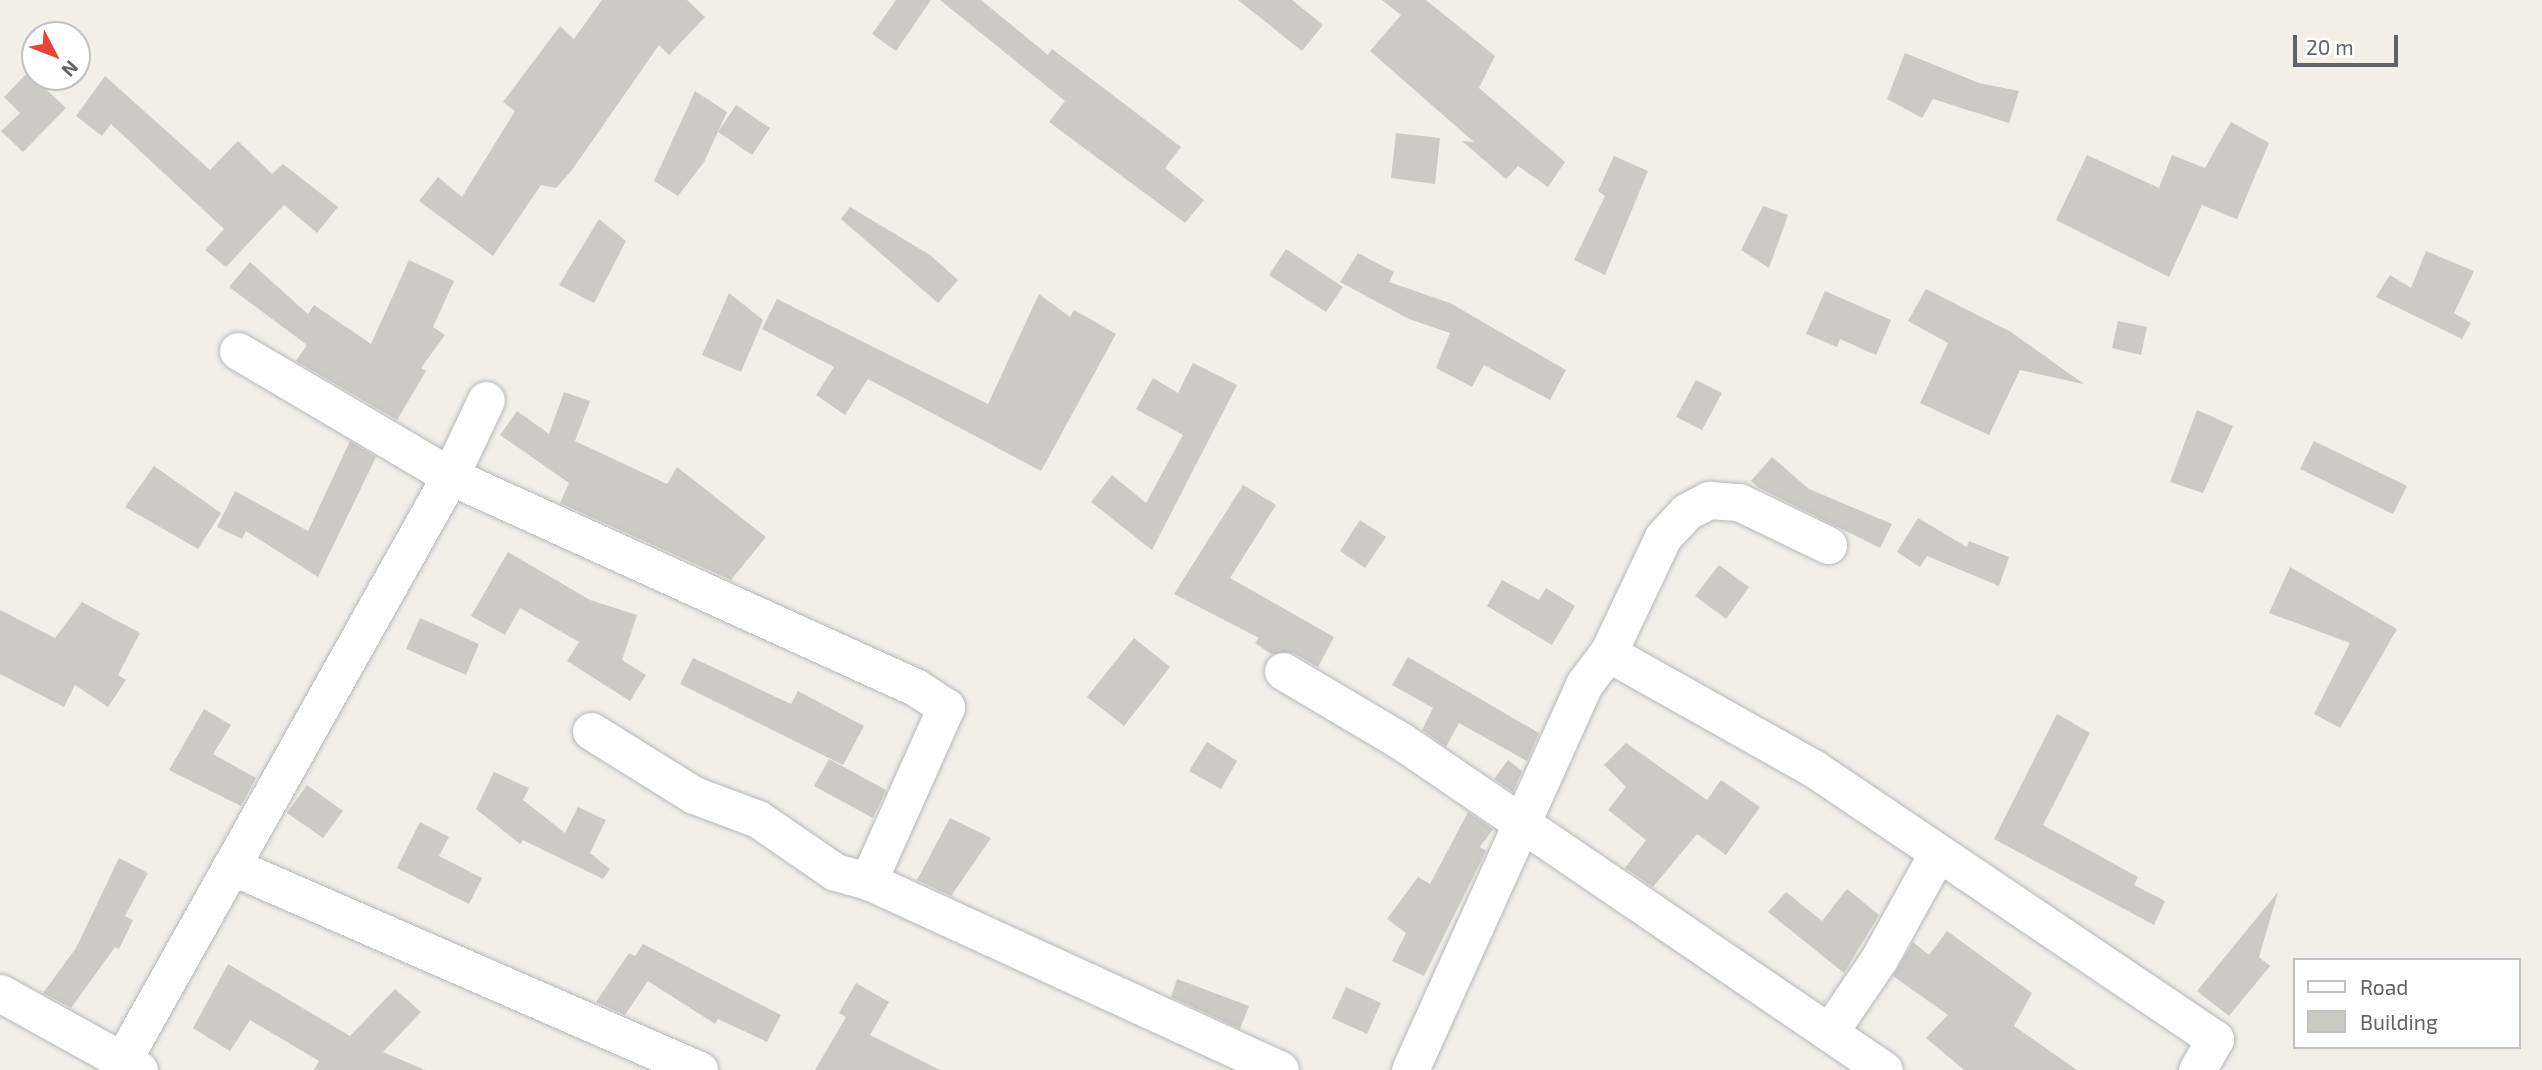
<!DOCTYPE html>
<html>
<head>
<meta charset="utf-8">
<style>
  body { margin:0 }
  #map { position:relative; width:2542px; height:1070px; overflow:hidden; background:#f1efe8; font-family:"Exo 2",sans-serif }
  div>[style] { position:absolute }
  .building>* { inset:0; background:#cccac5 }
  .roads { filter:drop-shadow(0 0 2px #b5b8bc) drop-shadow(0 0 2px #b5b8bc) }
  .minor>* { height:37px; margin:-18.5px; padding:0 18.5px; transform-origin:18.5px; border-radius:18.5px; background:#fff }
  span { translate:-50% -50%; white-space:nowrap; text-align:center; line-height:1.15; -webkit-text-stroke:5px #fff; paint-order:stroke }
  .legend { position:absolute; left:2293px; top:958px; width:228px; height:91px; box-sizing:border-box; background:#fff; border:2px solid #bfc1c3; margin:0; padding:9px 12px; list-style:none; font-size:21px; color:#5f6368 }
  .legend li { display:flex; align-items:center; gap:14px; height:35px }
  .legend b { width:35px; border:2px solid #bfc1c3 }
  .north { position:absolute; left:21px; top:21px; width:70px; height:70px; box-sizing:border-box; background:#fff; border:2px solid #bfc1c3; border-radius:50%; rotate:132deg; font-size:19px; font-weight:700; line-height:28px; text-align:center; color:#5f6368 }
  .north::after { content:''; display:block; margin:auto; width:24px; height:32px; background:#ea4335; clip-path:polygon(50% 0,100% 100%,50% 72%,0 100%) }
  .scale { position:absolute; left:2293px; top:35px; width:105px; height:32px; box-sizing:border-box; border:4px solid #5f6368; border-top:0; padding-left:9px; font-size:21px; line-height:24px; white-space:nowrap; color:#5f6368; -webkit-text-stroke:5px #fff; paint-order:stroke }
</style>
</head>
<body>
<div id="map">
  <div class="building">
    <i style="clip-path:polygon(602px 0,687px 0,705px 17px,669px 55px,659px 45px,572px 170px,556px 188px,541px 185px,493px 256px,419px 201px,438px 177px,462px 197px,515px 111px,503px 102px,560px 26px,574px 39px)"></i>
    <i style="clip-path:polygon(896px 0,931px 0,896px 51px,872px 34px)"></i>
    <i style="clip-path:polygon(940px 0,981px 0,1048px 55px,1052px 49px,1181px 147px,1165px 168px,1204px 200px,1185px 223px,1049px 122px,1065px 101px)"></i>
    <i style="clip-path:polygon(1238px 0,1292px 0,1323px 25px,1302px 51px)"></i>
    <i style="clip-path:polygon(1382px 0,1426px 0,1495px 56px,1479px 88px,1565px 162px,1548px 187px,1518px 166px,1506px 179px,1462px 141px,1474px 142px,1370px 51px,1401px 15px)"></i>
    <i style="clip-path:polygon(1905px 53px,1979px 83px,2019px 91px,2009px 123px,1933px 99px,1922px 118px,1887px 99px)"></i>
    <i style="clip-path:polygon(28px 72px,66px 108px,23px 152px,1px 131px,20px 113px,4px 97px)"></i>
    <i style="clip-path:polygon(105px 76px,210px 170px,238px 141px,272px 174px,283px 164px,338px 207px,317px 233px,284px 205px,226px 267px,205px 250px,224px 229px,111px 124px,102px 136px,76px 116px)"></i>
    <i style="clip-path:polygon(695px 91px,727px 112px,704px 162px,678px 196px,654px 181px)"></i>
    <i style="clip-path:polygon(736px 105px,770px 128px,752px 155px,718px 132px)"></i>
    <i style="clip-path:polygon(2231px 122px,2269px 143px,2237px 219px,2202px 205px,2169px 277px,2056px 220px,2087px 155px,2159px 188px,2172px 155px,2205px 168px)"></i>
    <i style="clip-path:polygon(1396px 133px,1440px 138px,1435px 184px,1391px 178px)"></i>
    <i style="clip-path:polygon(1614px 156px,1648px 171px,1605px 275px,1574px 260px,1605px 196px,1598px 191px)"></i>
    <i style="clip-path:polygon(1763px 206px,1788px 215px,1769px 268px,1741px 250px)"></i>
    <i style="clip-path:polygon(850px 207px,930px 255px,958px 280px,938px 303px,841px 219px)"></i>
    <i style="clip-path:polygon(599px 219px,626px 241px,594px 303px,559px 285px)"></i>
    <i style="clip-path:polygon(1286px 249px,1343px 287px,1326px 312px,1269px 275px)"></i>
    <i style="clip-path:polygon(2426px 251px,2474px 271px,2454px 313px,2471px 323px,2462px 339px,2376px 297px,2390px 275px,2411px 288px)"></i>
    <i style="clip-path:polygon(1358px 253px,1394px 272px,1389px 282px,1450px 303px,1566px 370px,1550px 400px,1484px 365px,1472px 387px,1436px 368px,1450px 333px,1409px 319px,1340px 282px)"></i>
    <i style="clip-path:polygon(409px 260px,454px 281px,433px 327px,445px 335px,421px 368px,426px 371px,397px 420px,296px 361px,307px 345px,229px 287px,250px 262px,308px 314px,314px 305px,371px 344px)"></i>
    <i style="clip-path:polygon(1926px 289px,2011px 332px,2084px 384px,2020px 370px,1989px 435px,1920px 403px,1948px 343px,1908px 321px)"></i>
    <i style="clip-path:polygon(1825px 291px,1891px 320px,1876px 355px,1840px 339px,1837px 347px,1806px 334px)"></i>
    <i style="clip-path:polygon(729px 293px,763px 320px,741px 372px,702px 355px)"></i>
    <i style="clip-path:polygon(1039px 294px,1070px 317px,1074px 310px,1116px 334px,1041px 471px,868px 379px,845px 415px,816px 395px,834px 367px,762px 329px,777px 299px,988px 404px)"></i>
    <i style="clip-path:polygon(2118px 321px,2147px 327px,2141px 355px,2112px 348px)"></i>
    <i style="clip-path:polygon(1193px 363px,1237px 385px,1152px 550px,1091px 502px,1112px 475px,1146px 503px,1183px 435px,1136px 409px,1153px 378px,1178px 393px)"></i>
    <i style="clip-path:polygon(1696px 380px,1722px 393px,1702px 430px,1676px 417px)"></i>
    <i style="clip-path:polygon(564px 392px,590px 401px,575px 441px,667px 484px,677px 467px,766px 537px,731px 580px,560px 503px,569px 483px,500px 435px,517px 411px,549px 434px)"></i>
    <i style="clip-path:polygon(2197px 410px,2233px 426px,2203px 493px,2170px 482px)"></i>
    <i style="clip-path:polygon(350px 441px,376px 457px,318px 577px,246px 531px,242px 539px,217px 527px,235px 491px,308px 531px)"></i>
    <i style="clip-path:polygon(2314px 441px,2407px 486px,2393px 514px,2300px 469px)"></i>
    <i style="clip-path:polygon(1772px 457px,1809px 489px,1892px 524px,1880px 548px,1759px 488px,1751px 481px)"></i>
    <i style="clip-path:polygon(154px 466px,221px 513px,198px 549px,125px 507px)"></i>
    <i style="clip-path:polygon(1243px 485px,1276px 505px,1230px 578px,1334px 637px,1318px 667px,1293px 653px,1271px 654px,1255px 643px,1259px 638px,1174px 594px)"></i>
    <i style="clip-path:polygon(1918px 518px,1967px 547px,1969px 541px,2009px 557px,1999px 586px,1927px 556px,1920px 567px,1897px 552px)"></i>
    <i style="clip-path:polygon(1360px 520px,1386px 537px,1365px 568px,1340px 551px)"></i>
    <i style="clip-path:polygon(508px 552px,590px 600px,637px 615px,622px 660px,646px 675px,630px 701px,567px 661px,579px 642px,520px 608px,505px 635px,471px 616px)"></i>
    <i style="clip-path:polygon(1719px 565px,1749px 587px,1726px 619px,1695px 596px)"></i>
    <i style="clip-path:polygon(2290px 567px,2397px 629px,2340px 728px,2314px 714px,2350px 643px,2269px 613px)"></i>
    <i style="clip-path:polygon(1502px 580px,1539px 600px,1546px 588px,1575px 606px,1552px 645px,1487px 606px)"></i>
    <i style="clip-path:polygon(82px 602px,140px 633px,118px 675px,126px 680px,108px 707px,75px 685px,64px 707px,0 674px,0 610px,55px 638px)"></i>
    <i style="clip-path:polygon(420px 618px,479px 644px,466px 675px,406px 649px)"></i>
    <i style="clip-path:polygon(1134px 638px,1170px 667px,1124px 726px,1087px 697px)"></i>
    <i style="clip-path:polygon(1408px 657px,1539px 733px,1527px 761px,1459px 723px,1446px 747px,1422px 730px,1433px 708px,1392px 685px)"></i>
    <i style="clip-path:polygon(693px 658px,791px 704px,798px 691px,864px 726px,843px 765px,680px 684px)"></i>
    <i style="clip-path:polygon(204px 709px,231px 725px,213px 754px,256px 778px,241px 806px,169px 770px)"></i>
    <i style="clip-path:polygon(2057px 714px,2090px 733px,2043px 825px,2138px 877px,2134px 885px,2165px 901px,2154px 925px,1994px 839px)"></i>
    <i style="clip-path:polygon(1207px 742px,1237px 761px,1221px 789px,1189px 771px)"></i>
    <i style="clip-path:polygon(1626px 743px,1707px 800px,1721px 780px,1760px 807px,1726px 855px,1697px 834px,1653px 887px,1625px 868px,1646px 840px,1608px 810px,1626px 787px,1604px 765px)"></i>
    <i style="clip-path:polygon(829px 759px,886px 790px,873px 818px,814px 786px)"></i>
    <i style="clip-path:polygon(1508px 760px,1522px 771px,1513px 792px,1494px 779px)"></i>
    <i style="clip-path:polygon(494px 772px,529px 788px,523px 800px,565px 833px,578px 807px,606px 820px,590px 853px,610px 869px,603px 879px,523px 840px,520px 844px,476px 809px)"></i>
    <i style="clip-path:polygon(307px 785px,343px 811px,323px 838px,287px 813px)"></i>
    <i style="clip-path:polygon(1468px 812px,1493px 829px,1480px 847px,1486px 851px,1424px 976px,1392px 961px,1406px 933px,1387px 919px,1418px 877px,1430px 884px)"></i>
    <i style="clip-path:polygon(950px 818px,991px 838px,951px 896px,917px 880px)"></i>
    <i style="clip-path:polygon(420px 822px,449px 837px,439px 856px,482px 878px,469px 904px,397px 868px)"></i>
    <i style="clip-path:polygon(119px 858px,148px 873px,125px 916px,133px 920px,119px 949px,115px 947px,71px 1008px,43px 993px,76px 948px)"></i>
    <i style="clip-path:polygon(1847px 889px,1879px 915px,1844px 973px,1768px 912px,1786px 892px,1822px 921px)"></i>
    <i style="clip-path:polygon(2278px 892px,2259px 957px,2270px 966px,2229px 1016px,2197px 991px)"></i>
    <i style="clip-path:polygon(1947px 931px,2032px 993px,2014px 1026px,2077px 1070px,1964px 1070px,1926px 1038px,1948px 1015px,1893px 976px,1913px 942px,1929px 955px)"></i>
    <i style="clip-path:polygon(643px 944px,781px 1015px,767px 1042px,718px 1019px,715px 1024px,648px 981px,625px 1015px,596px 1002px,629px 953px,635px 956px)"></i>
    <i style="clip-path:polygon(228px 964px,350px 1036px,395px 989px,421px 1012px,383px 1052px,425px 1070px,314px 1070px,319px 1061px,250px 1020px,230px 1051px,193px 1028px)"></i>
    <i style="clip-path:polygon(1177px 979px,1249px 1006px,1240px 1029px,1171px 997px)"></i>
    <i style="clip-path:polygon(856px 983px,889px 1002px,870px 1035px,940px 1070px,815px 1070px,846px 1017px,839px 1013px)"></i>
    <i style="clip-path:polygon(1346px 987px,1381px 1003px,1367px 1034px,1332px 1018px)"></i>
  </div>
  <div class="roads">
    <div class="minor">
      <i style="left:238px;top:351px;width:246px;rotate:30.5deg"></i>
      <i style="left:450px;top:476px;width:511px;rotate:24.41deg"></i>
      <i style="left:915px;top:687px;width:37px;rotate:33deg"></i>
      <i style="left:946px;top:707px;width:191px;rotate:114.1deg"></i>
      <i style="left:1608px;top:653px;width:235px;rotate:29.3deg"></i>
      <i style="left:1813px;top:768px;width:485px;rotate:34deg"></i>
      <i style="left:2215px;top:1039px;width:36px;rotate:120deg"></i>
      <i style="left:1283px;top:671px;width:137px;rotate:30.7deg"></i>
      <i style="left:1401px;top:741px;width:584px;rotate:34.26deg"></i>
      <i style="left:591px;top:731px;width:121px;rotate:31.9deg"></i>
      <i style="left:694px;top:795px;width:68px;rotate:20.6deg"></i>
      <i style="left:758px;top:819px;width:93px;rotate:34.5deg"></i>
      <i style="left:835px;top:872px;width:34px;rotate:15deg"></i>
      <i style="left:868px;top:881px;width:453px;rotate:24.6deg"></i>
      <i style="left:231px;top:866px;width:511px;rotate:23.55deg"></i>
      <i style="left:0;top:993px;width:159px;rotate:29deg"></i>
      <i style="left:1830px;top:1031px;width:87px;rotate:-55.8deg"></i>
      <i style="left:1879px;top:959px;width:120px;rotate:-61.1deg"></i>
      <i style="left:117px;top:1070px;width:681px;rotate:-60.72deg"></i>
      <i style="left:450px;top:476px;width:84px;rotate:-64.7deg"></i>
      <i style="left:1410px;top:1070px;width:425px;rotate:-65.7deg"></i>
      <i style="left:1585px;top:683px;width:38px;rotate:-53deg"></i>
      <i style="left:1608px;top:653px;width:128px;rotate:-64.6deg"></i>
      <i style="left:1663px;top:537px;width:34px;rotate:-47deg"></i>
      <i style="left:1686px;top:512px;width:26px;rotate:-28deg"></i>
      <i style="left:1709px;top:500px;width:30px;rotate:4deg"></i>
      <i style="left:1739px;top:502px;width:99px;rotate:25.8deg"></i>
    </div>
  </div>
  <ul class="legend">
  <li><b style="height:9px;background:#fff"></b>Road</li>
  <li><b style="height:19px;background:#cccac5"></b>Building</li>
  </ul>
  <div class="north">N</div>
  <div class="scale">20 m</div>
</div>
</body>
</html>
